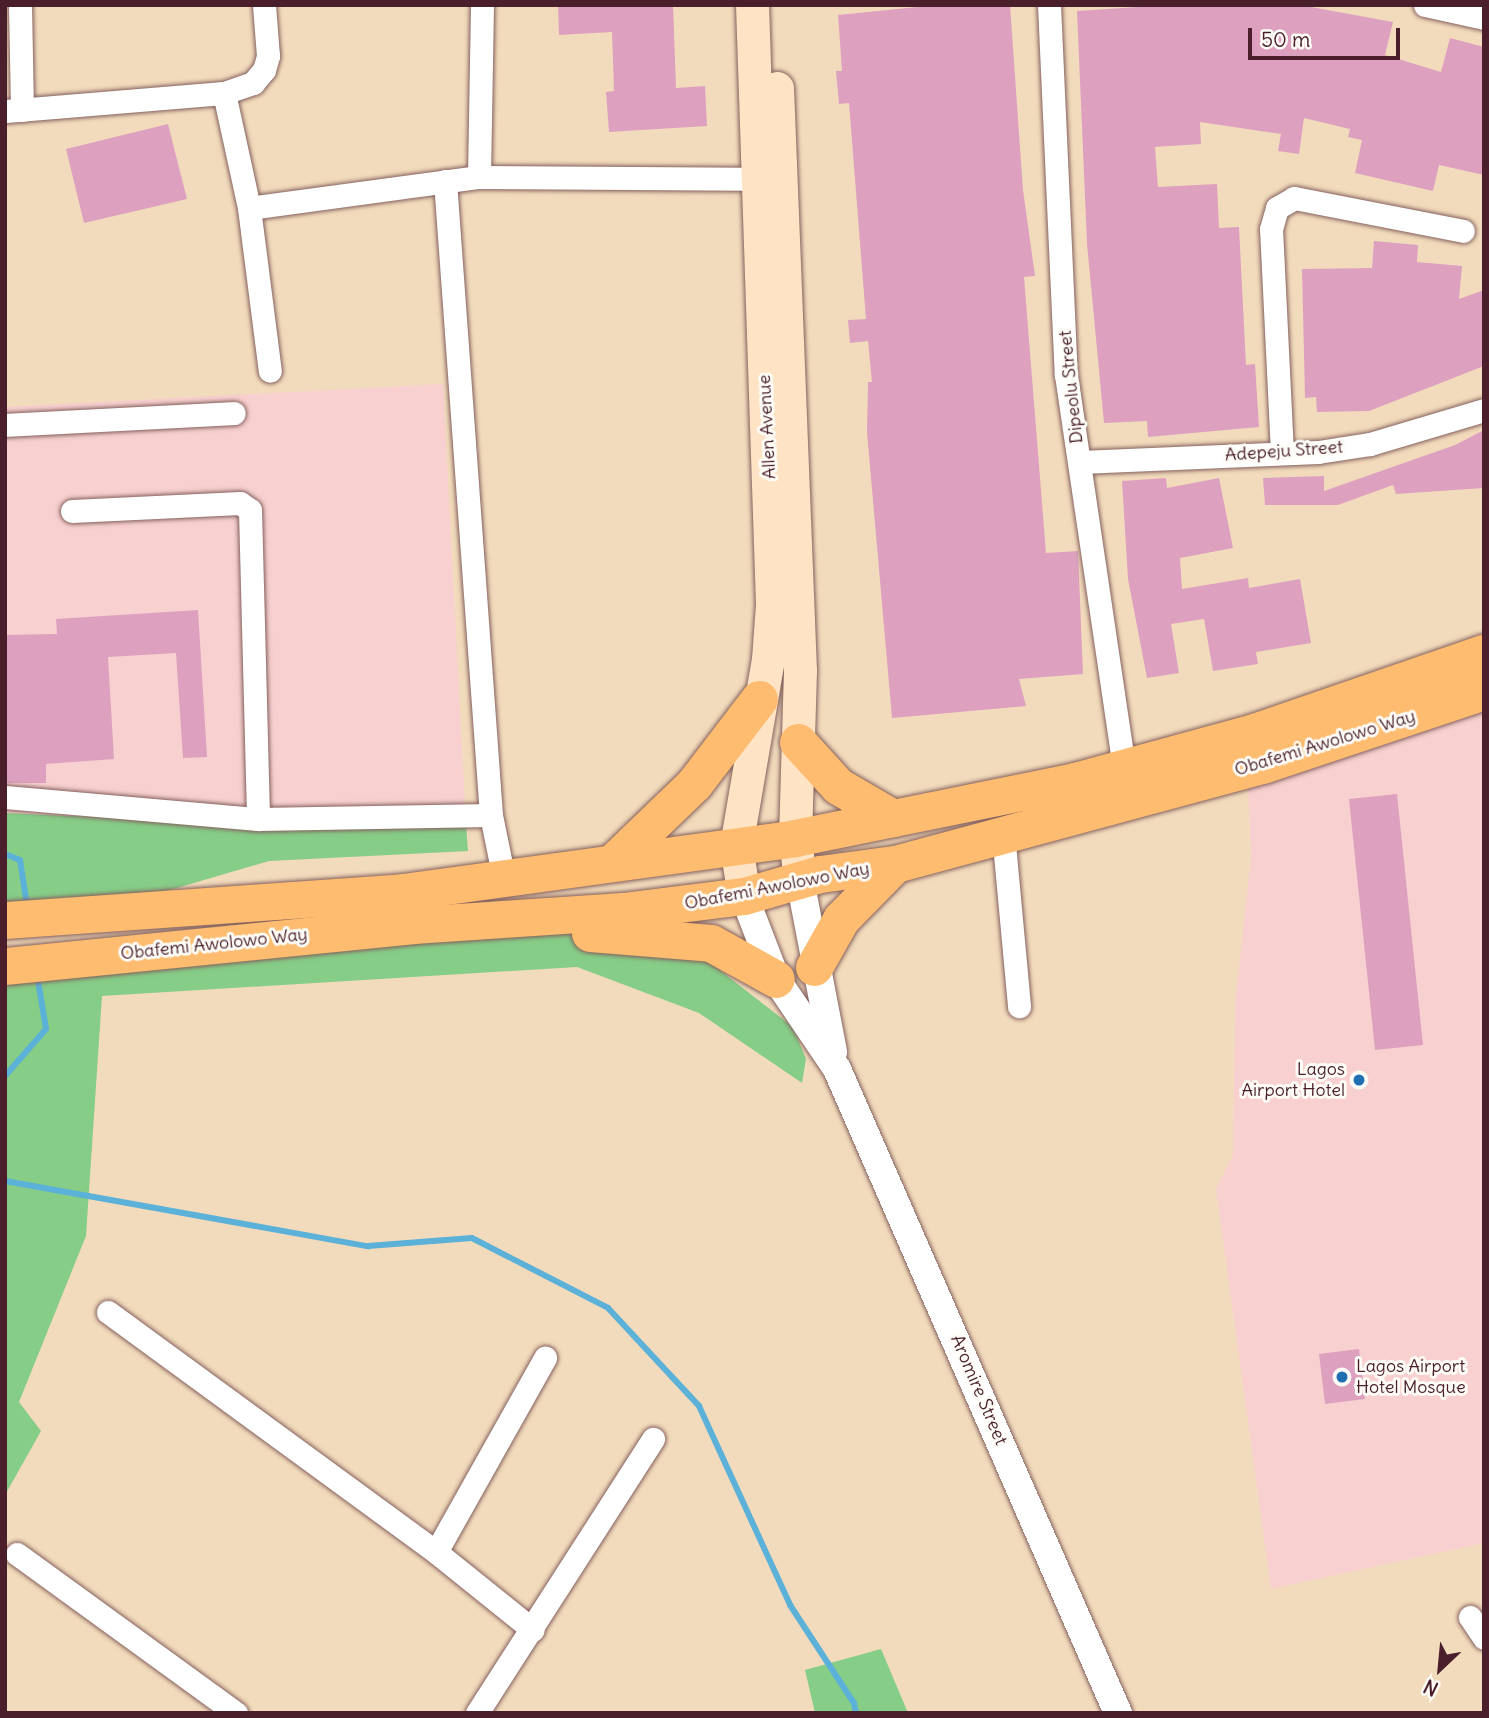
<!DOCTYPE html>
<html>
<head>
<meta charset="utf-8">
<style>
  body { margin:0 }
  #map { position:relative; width:1489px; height:1718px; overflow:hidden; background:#f2dbbc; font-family:Delius,sans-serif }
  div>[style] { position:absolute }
  .built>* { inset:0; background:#f7d0cf }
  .green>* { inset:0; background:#86cd88 }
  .stream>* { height:6px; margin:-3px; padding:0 3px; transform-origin:3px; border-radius:3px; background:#5cb1d8 }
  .building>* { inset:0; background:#dda1bf }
  .roads { filter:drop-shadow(0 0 2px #85615e) drop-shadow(0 0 2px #85615e) }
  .minor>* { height:23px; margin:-11.5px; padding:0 11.5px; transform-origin:11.5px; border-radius:11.5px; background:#fff }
  .tertiary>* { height:28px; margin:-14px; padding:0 14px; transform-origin:14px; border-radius:14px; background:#fff }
  .secondary>* { height:33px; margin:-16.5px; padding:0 16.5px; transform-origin:16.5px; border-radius:16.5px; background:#fee4c5 }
  .primary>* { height:37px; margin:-18.5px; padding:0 18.5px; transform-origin:18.5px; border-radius:18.5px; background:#fdbc6f }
  .dots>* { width:19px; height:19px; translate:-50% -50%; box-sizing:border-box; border:4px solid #fdfcf7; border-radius:50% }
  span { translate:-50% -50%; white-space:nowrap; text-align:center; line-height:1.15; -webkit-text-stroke:6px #fdfcf7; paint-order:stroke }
  .street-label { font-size:18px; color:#4a1f2b }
  .poi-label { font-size:18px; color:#4a1f2b }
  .right { translate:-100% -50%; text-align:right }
  .left { translate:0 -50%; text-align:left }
  .frame { position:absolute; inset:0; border:7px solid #4a1f2b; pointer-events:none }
  .north { position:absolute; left:1405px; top:1634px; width:70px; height:70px; -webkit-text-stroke:5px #fdfcf7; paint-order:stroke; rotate:206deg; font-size:19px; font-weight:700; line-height:28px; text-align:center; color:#4a1f2b }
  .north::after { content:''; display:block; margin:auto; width:24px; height:32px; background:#4a1f2b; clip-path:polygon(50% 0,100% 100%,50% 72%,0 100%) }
  .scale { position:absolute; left:1248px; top:28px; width:152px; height:32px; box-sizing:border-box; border:4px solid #4a1f2b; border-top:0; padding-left:9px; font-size:21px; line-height:24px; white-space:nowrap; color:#4a1f2b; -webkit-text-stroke:5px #fdfcf7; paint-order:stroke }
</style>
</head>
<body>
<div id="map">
  <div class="built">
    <i style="clip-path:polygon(443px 384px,466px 824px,283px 825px,5px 813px,5px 407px)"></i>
    <i style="clip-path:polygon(1484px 707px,1484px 1543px,1271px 1589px,1216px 1189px,1233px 1155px,1235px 1005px,1251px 857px,1248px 785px)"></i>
  </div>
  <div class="green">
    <i style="clip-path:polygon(5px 813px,283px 825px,466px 824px,468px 851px,269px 861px,170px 890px,5px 907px)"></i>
    <i style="clip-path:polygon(483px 924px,596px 932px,708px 961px,793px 1027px,806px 1059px,802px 1083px,699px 1013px,577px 967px,102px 996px,86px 1236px,19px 1402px,41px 1431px,5px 1495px,5px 977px,254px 950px,340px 952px)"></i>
    <i style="clip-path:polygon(881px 1649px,908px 1713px,815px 1713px,805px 1670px)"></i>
  </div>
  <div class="stream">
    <i style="left:5px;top:854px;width:16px;rotate:22deg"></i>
    <i style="left:20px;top:860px;width:46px;rotate:81.2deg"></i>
    <i style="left:5px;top:1076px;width:62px;rotate:-48.9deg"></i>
    <i style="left:46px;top:1029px;width:56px;rotate:-99.3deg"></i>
    <i style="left:5px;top:1181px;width:369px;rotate:10.2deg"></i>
    <i style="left:368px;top:1246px;width:104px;rotate:-4.4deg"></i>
    <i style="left:472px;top:1238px;width:153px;rotate:27.2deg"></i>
    <i style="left:608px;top:1308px;width:134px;rotate:47.1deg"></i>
    <i style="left:699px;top:1406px;width:219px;rotate:65.4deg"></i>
    <i style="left:790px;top:1605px;width:117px;rotate:56.9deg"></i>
    <i style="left:854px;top:1703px;width:10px;rotate:79deg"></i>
  </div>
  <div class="building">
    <i style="clip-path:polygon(558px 5px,673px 5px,676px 88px,705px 86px,707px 126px,609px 132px,606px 92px,614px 91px,612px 32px,559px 35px)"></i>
    <i style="clip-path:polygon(937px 5px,1010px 5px,1023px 190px,1035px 276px,1024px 277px,1046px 553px,1078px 551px,1083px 674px,1019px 679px,1026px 706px,892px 718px,867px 432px,868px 382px,872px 382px,868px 341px,850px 343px,848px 320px,866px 319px,849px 103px,839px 104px,836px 71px,842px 71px,838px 15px)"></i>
    <i style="clip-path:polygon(1168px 5px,1300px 5px,1393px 22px,1385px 55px,1441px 72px,1450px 38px,1484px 47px,1484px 175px,1439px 165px,1433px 191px,1355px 173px,1362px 140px,1348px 137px,1350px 129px,1304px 118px,1299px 154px,1278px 151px,1281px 134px,1200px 122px,1201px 144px,1155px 147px,1158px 187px,1217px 184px,1219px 228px,1239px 227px,1246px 365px,1255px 364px,1259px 427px,1148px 437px,1147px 421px,1104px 423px,1087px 244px,1077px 11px)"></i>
    <i style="clip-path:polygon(168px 124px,187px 199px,84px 223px,66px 149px)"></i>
    <i style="clip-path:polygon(1374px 241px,1418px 245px,1417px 262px,1462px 266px,1459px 299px,1484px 290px,1484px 366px,1369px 411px,1317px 412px,1316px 397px,1305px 398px,1302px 269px,1372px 268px)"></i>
    <i style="clip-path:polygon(1484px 430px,1484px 488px,1396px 494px,1393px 485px,1338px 505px,1265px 505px,1263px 478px,1324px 476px,1324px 491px,1455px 445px)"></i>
    <i style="clip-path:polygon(1166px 478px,1167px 488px,1219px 478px,1233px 548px,1180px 558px,1182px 589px,1248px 578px,1249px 588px,1300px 579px,1311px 643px,1256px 652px,1258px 664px,1213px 671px,1204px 619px,1171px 624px,1179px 673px,1147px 678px,1128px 579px,1122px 481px)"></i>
    <i style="clip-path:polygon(198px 610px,207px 757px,183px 758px,176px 653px,108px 657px,114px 759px,46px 764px,46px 783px,5px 783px,5px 635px,57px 634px,56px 619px)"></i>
    <i style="clip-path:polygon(1397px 794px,1423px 1045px,1375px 1050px,1349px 799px)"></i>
    <i style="clip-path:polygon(1359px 1349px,1365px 1399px,1325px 1404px,1319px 1354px)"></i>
  </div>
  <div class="roads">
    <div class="minor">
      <i style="left:20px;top:5px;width:105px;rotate:88.9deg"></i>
      <i style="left:1049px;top:5px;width:370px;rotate:87.4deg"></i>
      <i style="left:1066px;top:375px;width:395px;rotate:81.6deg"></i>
      <i style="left:1425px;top:5px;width:60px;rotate:12.4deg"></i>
      <i style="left:224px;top:93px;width:31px;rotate:-19deg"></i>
      <i style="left:253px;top:83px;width:17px;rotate:-50deg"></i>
      <i style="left:264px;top:70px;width:15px;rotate:-74deg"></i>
      <i style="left:268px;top:56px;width:51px;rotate:-94.5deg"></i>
      <i style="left:5px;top:111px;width:220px;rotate:-4.7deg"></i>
      <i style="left:224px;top:93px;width:118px;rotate:77.7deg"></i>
      <i style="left:249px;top:208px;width:164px;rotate:82.7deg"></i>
      <i style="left:479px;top:177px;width:172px;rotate:-89deg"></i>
      <i style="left:445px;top:181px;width:636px;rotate:85.85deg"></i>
      <i style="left:491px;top:815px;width:65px;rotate:78.5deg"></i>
      <i style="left:249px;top:208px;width:232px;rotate:-7.7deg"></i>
      <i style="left:479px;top:177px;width:278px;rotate:0.4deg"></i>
      <i style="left:5px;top:425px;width:229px;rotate:-3deg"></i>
      <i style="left:1282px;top:453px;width:224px;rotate:-92.8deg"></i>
      <i style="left:1271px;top:229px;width:22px;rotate:-74deg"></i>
      <i style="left:1277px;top:208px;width:20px;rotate:-30deg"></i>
      <i style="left:1294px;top:198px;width:172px;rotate:11deg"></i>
      <i style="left:1080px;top:462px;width:238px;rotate:-2.4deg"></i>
      <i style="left:1318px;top:452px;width:53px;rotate:-8.7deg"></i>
      <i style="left:1370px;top:444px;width:119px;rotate:-16.6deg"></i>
      <i style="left:72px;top:511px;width:168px;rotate:-2.7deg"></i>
      <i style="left:240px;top:503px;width:12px;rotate:35deg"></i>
      <i style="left:250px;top:510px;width:309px;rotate:88.5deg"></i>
      <i style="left:5px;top:797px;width:254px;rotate:5deg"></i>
      <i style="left:258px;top:819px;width:233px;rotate:-1deg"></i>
      <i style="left:1003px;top:833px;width:174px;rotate:84.7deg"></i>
      <i style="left:108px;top:1312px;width:406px;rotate:36.2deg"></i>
      <i style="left:436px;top:1552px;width:124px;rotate:38.8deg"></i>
      <i style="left:436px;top:1552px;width:223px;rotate:-60.7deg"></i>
      <i style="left:17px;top:1554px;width:271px;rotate:36deg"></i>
      <i style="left:1470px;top:1617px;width:25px;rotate:56deg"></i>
      <i style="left:477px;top:1713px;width:326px;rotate:-57.3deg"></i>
    </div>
    <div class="tertiary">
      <i style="left:800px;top:880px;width:175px;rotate:79.1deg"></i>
      <i style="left:744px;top:896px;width:89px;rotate:68.9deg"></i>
      <i style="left:776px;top:979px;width:109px;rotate:55.9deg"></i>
      <i style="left:837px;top:1069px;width:703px;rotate:66.43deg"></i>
    </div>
    <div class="secondary">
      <i style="left:777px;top:88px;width:582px;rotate:87.74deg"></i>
      <i style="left:800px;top:670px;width:168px;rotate:91.7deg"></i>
      <i style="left:795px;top:838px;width:42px;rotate:83.2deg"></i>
      <i style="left:744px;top:896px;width:51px;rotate:-99.1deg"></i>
      <i style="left:736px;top:846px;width:190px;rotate:-80.3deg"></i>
      <i style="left:768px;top:659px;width:55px;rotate:-85.8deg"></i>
      <i style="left:772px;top:604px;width:599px;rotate:-91.91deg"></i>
    </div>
    <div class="primary">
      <i style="left:798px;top:742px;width:59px;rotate:47.7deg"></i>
      <i style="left:838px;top:786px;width:64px;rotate:30.2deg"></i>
      <i style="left:614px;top:861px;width:111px;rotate:-43.9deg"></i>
      <i style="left:694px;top:784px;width:107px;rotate:-52.6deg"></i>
      <i style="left:5px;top:920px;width:399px;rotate:-4deg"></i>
      <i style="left:403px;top:892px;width:396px;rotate:-7.8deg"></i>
      <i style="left:795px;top:838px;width:286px;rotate:-11.5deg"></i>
      <i style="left:1075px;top:781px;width:186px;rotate:-15.3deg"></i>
      <i style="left:1254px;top:732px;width:243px;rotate:-19deg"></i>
      <i style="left:590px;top:933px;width:121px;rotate:4.7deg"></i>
      <i style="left:711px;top:943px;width:74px;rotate:29deg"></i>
      <i style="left:5px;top:966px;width:410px;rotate:-5.7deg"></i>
      <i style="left:413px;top:925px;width:210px;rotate:-3.8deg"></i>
      <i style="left:623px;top:911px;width:122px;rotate:-7.1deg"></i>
      <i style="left:744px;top:896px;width:79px;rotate:-16.1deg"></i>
      <i style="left:820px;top:874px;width:76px;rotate:-7.6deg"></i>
      <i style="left:895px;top:864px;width:383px;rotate:-15.1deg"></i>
      <i style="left:1265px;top:764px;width:231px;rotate:-18.4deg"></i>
      <i style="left:814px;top:967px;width:55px;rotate:-60.6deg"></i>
      <i style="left:841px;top:919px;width:77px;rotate:-45.5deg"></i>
    </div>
  </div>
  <div class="dots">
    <i style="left:1359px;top:1080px;background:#1f6fb2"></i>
    <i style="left:1342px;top:1377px;background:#1f6fb2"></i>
  </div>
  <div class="street-label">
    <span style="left:1071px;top:387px;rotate:-96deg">Dipeolu Street</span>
    <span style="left:767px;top:427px;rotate:-93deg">Allen Avenue</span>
    <span style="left:1284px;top:451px;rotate:-4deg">Adepeju Street</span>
    <span style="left:1325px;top:743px;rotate:-17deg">Obafemi Awolowo Way</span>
    <span style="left:777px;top:886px;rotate:-11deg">Obafemi Awolowo Way</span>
    <span style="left:214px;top:944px;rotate:-6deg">Obafemi Awolowo Way</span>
    <span style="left:979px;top:1390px;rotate:67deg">Aromire Street</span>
  </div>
  <div class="poi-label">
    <span class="right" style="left:1345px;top:1080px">Lagos<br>Airport Hotel</span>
    <span class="left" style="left:1356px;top:1377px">Lagos Airport<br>Hotel Mosque</span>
  </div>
  <div class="frame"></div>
  <div class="north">N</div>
  <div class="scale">50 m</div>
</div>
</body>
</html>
